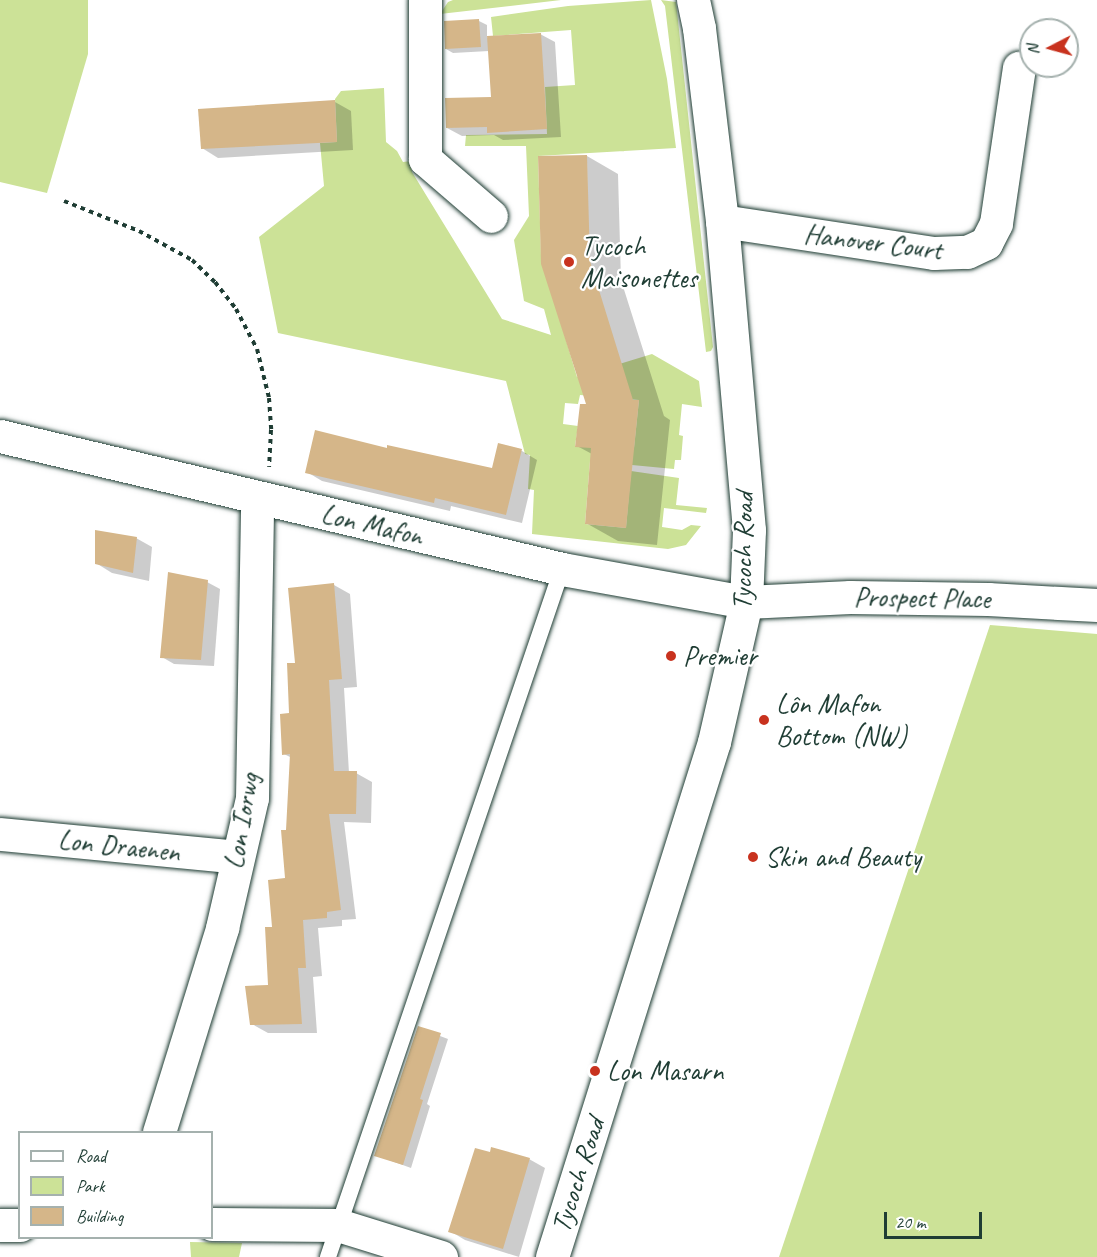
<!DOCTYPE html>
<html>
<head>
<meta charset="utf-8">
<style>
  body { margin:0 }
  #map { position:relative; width:1097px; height:1257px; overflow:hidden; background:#fff; font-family:Caveat,sans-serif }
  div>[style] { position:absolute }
  .green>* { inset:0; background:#cce297 }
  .shadow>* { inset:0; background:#0003 }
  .building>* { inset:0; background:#d5b689 }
  .path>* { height:4px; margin-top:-2px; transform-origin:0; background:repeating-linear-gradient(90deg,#1f3d34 0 4.5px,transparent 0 9px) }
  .roads { filter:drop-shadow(0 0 2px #1f3d34) drop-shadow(0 0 2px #1f3d34) }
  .service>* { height:16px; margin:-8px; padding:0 8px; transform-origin:8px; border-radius:8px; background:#fff }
  .minor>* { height:33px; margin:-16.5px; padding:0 16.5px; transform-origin:16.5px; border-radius:16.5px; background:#fff }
  .tertiary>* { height:33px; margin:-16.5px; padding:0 16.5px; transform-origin:16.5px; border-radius:16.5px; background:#fff }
  .dots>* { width:16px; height:16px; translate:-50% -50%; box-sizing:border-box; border:3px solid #fff; border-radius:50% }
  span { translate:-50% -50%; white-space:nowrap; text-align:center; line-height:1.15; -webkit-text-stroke:4.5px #fff; paint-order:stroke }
  .street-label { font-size:28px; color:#1f3d34 }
  .poi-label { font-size:28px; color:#1f3d34 }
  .left { translate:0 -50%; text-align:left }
  .legend { position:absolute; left:18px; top:1131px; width:195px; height:108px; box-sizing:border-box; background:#fff; border:2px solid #a5b1ae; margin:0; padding:8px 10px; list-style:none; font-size:18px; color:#1f3d34 }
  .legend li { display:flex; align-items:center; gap:12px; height:30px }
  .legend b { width:30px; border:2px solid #a5b1ae }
  .north { position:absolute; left:1019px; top:18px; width:60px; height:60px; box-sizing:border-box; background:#fff; border:2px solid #a5b1ae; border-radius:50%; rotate:264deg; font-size:16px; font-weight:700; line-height:24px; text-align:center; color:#1f3d34 }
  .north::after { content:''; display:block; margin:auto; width:21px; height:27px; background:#c8321e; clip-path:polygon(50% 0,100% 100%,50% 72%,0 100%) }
  .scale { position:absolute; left:884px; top:1212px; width:98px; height:27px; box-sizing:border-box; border:3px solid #1f3d34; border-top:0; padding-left:8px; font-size:18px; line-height:21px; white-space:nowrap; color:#1f3d34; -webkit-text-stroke:4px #fff; paint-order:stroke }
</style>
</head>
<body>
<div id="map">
  <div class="green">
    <i style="clip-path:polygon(0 0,88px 0,88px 54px,47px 193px,0 182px)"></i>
    <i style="clip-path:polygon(453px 0,561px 0,440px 14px,448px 2px)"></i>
    <i style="clip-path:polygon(evenodd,651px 0,667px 79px,676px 148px,538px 156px,541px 256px,577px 377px,652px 354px,699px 381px,702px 407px,682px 404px,679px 435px,683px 436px,681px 460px,675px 460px,674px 469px,590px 461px,585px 524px,626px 528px,631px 471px,679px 478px,676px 505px,707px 508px,706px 513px,664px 508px,662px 527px,682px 530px,691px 525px,701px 526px,686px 545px,668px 549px,532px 534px,534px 490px,528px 489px,530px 455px,525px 454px,506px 381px,278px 333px,259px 237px,324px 186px,320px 143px,337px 142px,335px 99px,341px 91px,384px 88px,386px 142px,397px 151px,403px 162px,411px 161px,412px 172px,502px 319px,551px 335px,544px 309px,524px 301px,514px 240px,529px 216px,526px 146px,465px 146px,466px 135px,547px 134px,545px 87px,575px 85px,571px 30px,493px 36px,491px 17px,568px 6px,651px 0,580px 395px,639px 400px,634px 448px,575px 446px,578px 426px,563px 424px,565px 403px,578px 404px,580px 395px)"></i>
    <i style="clip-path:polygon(661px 0,676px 2px,713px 347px,711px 351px,706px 352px,665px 6px)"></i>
    <i style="clip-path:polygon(990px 625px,1097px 634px,1097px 1257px,779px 1257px)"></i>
    <i style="clip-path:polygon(190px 1242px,242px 1243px,239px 1257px,191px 1257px)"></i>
  </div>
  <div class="shadow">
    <i style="clip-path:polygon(479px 21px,487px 25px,487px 38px,540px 34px,555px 42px,561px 137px,503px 140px,494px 135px,462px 136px,447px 128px,493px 99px,489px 51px,453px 53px,446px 49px)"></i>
    <i style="clip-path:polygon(335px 102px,351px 111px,353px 150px,218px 158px,202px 148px)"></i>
    <i style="clip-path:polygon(587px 156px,618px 174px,621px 280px,664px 416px,670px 420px,657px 545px,618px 541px,586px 523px,592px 454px,577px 446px,588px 406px)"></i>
    <i style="clip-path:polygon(499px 445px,522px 451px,537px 460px,522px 523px,451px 506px,450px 511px,322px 481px,307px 472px,388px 450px,493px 470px)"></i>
    <i style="clip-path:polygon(136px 538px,152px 547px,149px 581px,112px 573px,96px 563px)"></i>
    <i style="clip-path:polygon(207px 582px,220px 589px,214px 666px,174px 664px,162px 657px)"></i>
    <i style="clip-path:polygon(334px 585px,350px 594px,357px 687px,344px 688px,349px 773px,356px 773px,372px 782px,371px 823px,344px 822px,356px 919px,342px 920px,342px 926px,318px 928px,322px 976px,313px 977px,317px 1033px,268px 1033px,252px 1024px,270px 986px,273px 928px,287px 880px,292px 758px,284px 754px,297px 664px)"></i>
    <i style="clip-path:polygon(419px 1028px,448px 1039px,427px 1104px,430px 1106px,411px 1168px,375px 1155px)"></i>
    <i style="clip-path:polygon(529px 1159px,545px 1168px,519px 1257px,465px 1240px,450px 1231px)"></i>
  </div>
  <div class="building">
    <i style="clip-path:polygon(479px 19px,481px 47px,445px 49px,444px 21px)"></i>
    <i style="clip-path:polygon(541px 33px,547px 129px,487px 133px,487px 127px,446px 128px,445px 98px,491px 97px,487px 36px)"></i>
    <i style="clip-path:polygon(335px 100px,337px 142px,201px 149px,198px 109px)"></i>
    <i style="clip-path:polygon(587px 155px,590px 261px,633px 400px,639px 400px,626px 528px,585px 524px,591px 448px,575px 447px,580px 404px,586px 404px,541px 264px,538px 156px)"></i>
    <i style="clip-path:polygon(315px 430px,387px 448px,387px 445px,492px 468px,498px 443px,522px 449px,506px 515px,435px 498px,434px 503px,305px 473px)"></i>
    <i style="clip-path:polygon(95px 530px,137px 537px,133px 573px,95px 564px)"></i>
    <i style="clip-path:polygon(168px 572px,208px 580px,201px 660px,160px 658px)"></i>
    <i style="clip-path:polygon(334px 583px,342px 679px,329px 680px,334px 771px,357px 771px,356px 814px,329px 814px,341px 910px,327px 912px,327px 918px,303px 920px,306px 968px,298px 968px,302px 1024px,250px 1025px,245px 986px,268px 985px,265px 927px,272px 927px,268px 880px,285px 878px,281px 830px,286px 830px,290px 754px,282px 755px,280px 714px,289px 713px,287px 663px,295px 663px,288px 588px)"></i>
    <i style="clip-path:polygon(418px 1026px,441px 1033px,420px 1099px,423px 1100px,403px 1165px,374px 1156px)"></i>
    <i style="clip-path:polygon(491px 1147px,530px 1158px,503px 1249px,448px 1232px,475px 1148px,490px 1152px)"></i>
  </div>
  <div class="path">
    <i style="left:64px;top:201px;width:81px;rotate:21.8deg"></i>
    <i style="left:139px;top:231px;width:60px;rotate:28.7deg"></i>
    <i style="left:192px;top:260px;width:32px;rotate:44deg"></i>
    <i style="left:215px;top:282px;width:34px;rotate:52deg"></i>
    <i style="left:236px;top:309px;width:45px;rotate:62.3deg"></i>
    <i style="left:257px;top:349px;width:50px;rotate:76.2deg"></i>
    <i style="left:269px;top:398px;width:32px;rotate:86deg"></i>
    <i style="left:271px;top:430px;width:37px;rotate:93deg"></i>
  </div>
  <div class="roads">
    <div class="service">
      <i style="left:328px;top:1257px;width:727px;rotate:-71.22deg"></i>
    </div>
    <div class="minor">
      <i style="left:425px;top:0;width:159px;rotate:90deg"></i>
      <i style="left:425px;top:159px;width:87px;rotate:40.8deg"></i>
      <i style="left:722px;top:221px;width:214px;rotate:8.6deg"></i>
      <i style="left:934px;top:253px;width:33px;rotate:-2deg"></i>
      <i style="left:967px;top:252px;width:21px;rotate:-25deg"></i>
      <i style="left:986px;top:243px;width:22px;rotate:-63deg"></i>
      <i style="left:996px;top:223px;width:157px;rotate:-81.6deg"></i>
      <i style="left:0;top:436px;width:578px;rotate:13.31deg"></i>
      <i style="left:562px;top:569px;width:187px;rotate:10.2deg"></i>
      <i style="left:746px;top:602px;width:104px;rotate:-2.8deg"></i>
      <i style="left:850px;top:597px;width:138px;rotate:0.8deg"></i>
      <i style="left:988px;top:599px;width:109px;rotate:3.2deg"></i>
      <i style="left:0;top:834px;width:238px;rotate:5.5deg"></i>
      <i style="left:159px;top:1132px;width:214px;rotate:-72.8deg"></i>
      <i style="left:222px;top:928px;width:133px;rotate:-77deg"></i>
      <i style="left:252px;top:798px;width:299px;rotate:-89deg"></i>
      <i style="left:212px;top:1224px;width:126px;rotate:0.5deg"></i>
      <i style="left:338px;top:1225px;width:108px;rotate:17.3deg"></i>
      <i style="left:0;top:1225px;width:20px"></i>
    </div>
    <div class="tertiary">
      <i style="left:552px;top:1257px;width:540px;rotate:-72.54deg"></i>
      <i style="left:714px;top:742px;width:144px;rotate:-77.1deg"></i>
      <i style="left:746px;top:602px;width:72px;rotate:-87.6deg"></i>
      <i style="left:749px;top:530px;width:310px;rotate:-95deg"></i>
      <i style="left:722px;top:221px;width:194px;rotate:-96.8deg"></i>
      <i style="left:699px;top:28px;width:29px;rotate:-102deg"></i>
    </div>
  </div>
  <div class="dots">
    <i style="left:569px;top:262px;background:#c8321e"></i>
    <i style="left:671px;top:656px;background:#c8321e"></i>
    <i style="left:764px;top:720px;background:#c8321e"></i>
    <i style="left:753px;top:857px;background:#c8321e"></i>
    <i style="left:595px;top:1071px;background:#c8321e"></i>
  </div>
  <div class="street-label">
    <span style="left:873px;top:242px;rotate:7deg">Hanover Court</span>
    <span style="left:372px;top:525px;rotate:13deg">Lon Mafon</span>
    <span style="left:743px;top:551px;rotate:-89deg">Tycoch Road</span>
    <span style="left:922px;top:598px;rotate:1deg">Prospect Place</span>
    <span style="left:242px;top:821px;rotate:-80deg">Lon Iorwg</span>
    <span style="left:119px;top:846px;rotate:6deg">Lon Draenen</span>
    <span style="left:578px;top:1175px;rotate:-72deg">Tycoch Road</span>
  </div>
  <div class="poi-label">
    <span class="left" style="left:581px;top:262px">Tycoch<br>Maisonettes</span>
    <span class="left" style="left:683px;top:656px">Premier</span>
    <span class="left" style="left:776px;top:720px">Lôn Mafon<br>Bottom (NW)</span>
    <span class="left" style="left:765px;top:857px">Skin and Beauty</span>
    <span class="left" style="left:607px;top:1071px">Lon Masarn</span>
  </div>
  <ul class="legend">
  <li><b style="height:8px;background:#fff"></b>Road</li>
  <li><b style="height:16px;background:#cce297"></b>Park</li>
  <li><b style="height:16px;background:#d5b689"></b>Building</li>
  </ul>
  <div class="north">N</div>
  <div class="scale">20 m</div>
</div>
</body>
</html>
